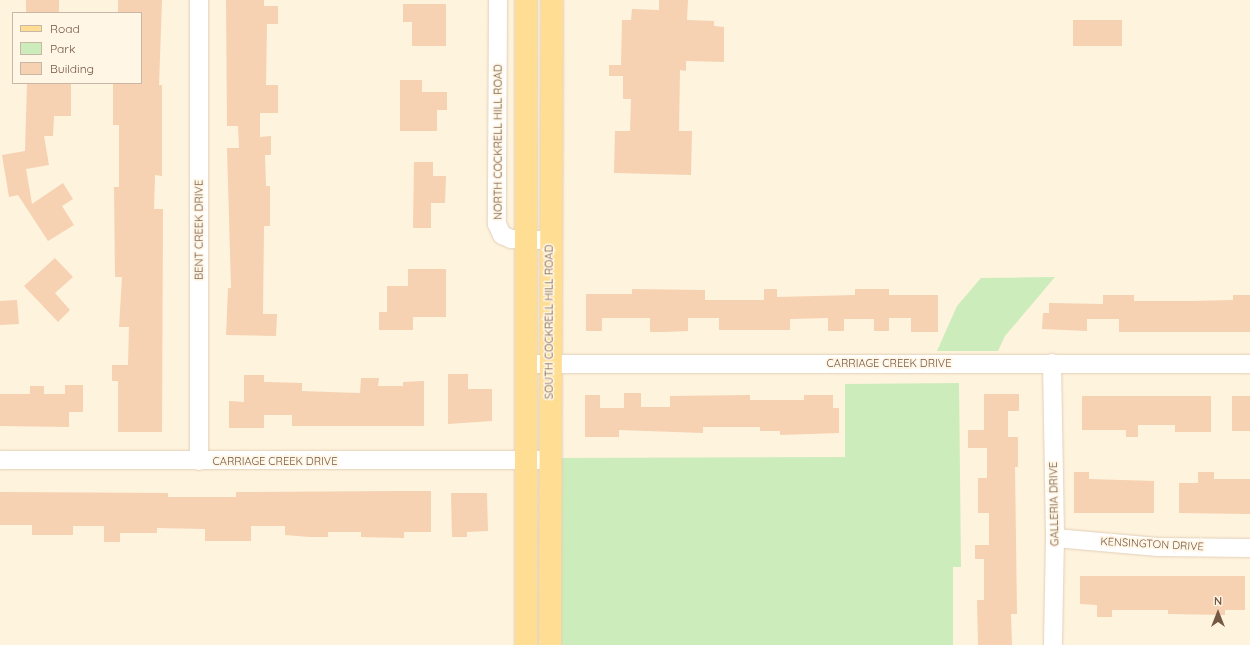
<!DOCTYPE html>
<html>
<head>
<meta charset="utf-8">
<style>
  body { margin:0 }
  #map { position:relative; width:1250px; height:645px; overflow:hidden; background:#fef3dd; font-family:Quicksand,sans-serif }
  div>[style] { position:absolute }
  .green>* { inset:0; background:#ccecbb }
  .building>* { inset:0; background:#f6d1b2 }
  .roads { filter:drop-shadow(0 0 1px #e2cfb8) drop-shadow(0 0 1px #e2cfb8) }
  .minor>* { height:18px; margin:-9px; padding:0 9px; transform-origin:9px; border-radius:9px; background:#fff }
  .major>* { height:22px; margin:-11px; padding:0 11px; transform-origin:11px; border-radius:11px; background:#ffdd93 }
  span { translate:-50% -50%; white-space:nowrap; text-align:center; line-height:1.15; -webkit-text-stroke:3.5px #fff6e5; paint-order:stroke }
  .street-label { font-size:11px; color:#755844 }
  .legend { position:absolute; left:12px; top:12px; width:130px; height:72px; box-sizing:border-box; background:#fff6e5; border:1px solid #c8b7a5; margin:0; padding:5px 7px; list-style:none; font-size:12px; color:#755844 }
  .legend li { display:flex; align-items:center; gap:8px; height:20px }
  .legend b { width:20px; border:1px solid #c8b7a5 }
  .north { position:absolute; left:1198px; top:593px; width:40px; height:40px; -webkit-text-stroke:3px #fff6e5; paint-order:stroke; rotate:0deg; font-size:11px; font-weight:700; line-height:16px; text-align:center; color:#755844 }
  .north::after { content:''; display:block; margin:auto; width:14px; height:18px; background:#755844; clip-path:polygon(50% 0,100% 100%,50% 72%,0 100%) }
</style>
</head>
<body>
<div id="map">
  <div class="green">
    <i style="clip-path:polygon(1055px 277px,1005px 336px,998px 351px,937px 351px,957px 306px,981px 278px)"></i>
    <i style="clip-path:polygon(959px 383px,961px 567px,953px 567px,953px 645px,560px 645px,556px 458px,845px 457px,845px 384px)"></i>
  </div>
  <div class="building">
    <i style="clip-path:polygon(26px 0,59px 0,59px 13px,26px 13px)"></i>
    <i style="clip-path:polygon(118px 0,162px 0,159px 85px,162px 85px,162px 176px,155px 175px,154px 209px,163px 209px,162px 432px,118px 432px,118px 381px,112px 381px,112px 365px,128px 365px,129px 327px,119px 327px,122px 277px,115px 277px,114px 187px,119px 187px,119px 125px,113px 125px,113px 84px,141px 84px,141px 13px,118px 13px)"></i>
    <i style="clip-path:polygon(226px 0,264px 0,264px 6px,278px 6px,278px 24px,267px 24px,266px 85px,278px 85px,278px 113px,260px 113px,260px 137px,271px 136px,271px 155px,265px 155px,266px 186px,270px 186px,270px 226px,264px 226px,263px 314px,277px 314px,276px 336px,226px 335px,228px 288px,231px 288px,227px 148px,239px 148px,238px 126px,227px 126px)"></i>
    <i style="clip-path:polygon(659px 0,688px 0,687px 20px,714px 21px,714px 26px,724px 27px,724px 62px,686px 61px,686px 71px,680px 70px,679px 131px,692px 131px,691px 175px,614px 173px,615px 131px,630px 131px,631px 99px,623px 99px,623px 76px,609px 76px,609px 65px,621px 65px,622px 20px,631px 20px,632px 9px,659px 10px)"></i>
    <i style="clip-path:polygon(403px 4px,446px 4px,446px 46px,412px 46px,412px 22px,403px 22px)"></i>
    <i style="clip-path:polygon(1073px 20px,1122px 20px,1122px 46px,1073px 46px)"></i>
    <i style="clip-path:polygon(400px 80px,422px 80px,422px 92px,447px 92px,447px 110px,437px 110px,437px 131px,400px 131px)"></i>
    <i style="clip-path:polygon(27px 83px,71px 83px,71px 116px,54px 116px,53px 136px,44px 136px,49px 165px,26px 169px,32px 204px,63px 183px,73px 199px,62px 206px,74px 225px,48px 241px,18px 195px,9px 197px,2px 155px,25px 151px)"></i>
    <i style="clip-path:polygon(414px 162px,433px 162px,433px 176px,446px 176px,445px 203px,431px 203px,431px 228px,413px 228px)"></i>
    <i style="clip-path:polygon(55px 258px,73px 277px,55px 293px,70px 310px,58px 322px,24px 286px)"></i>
    <i style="clip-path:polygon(408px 269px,446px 269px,446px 317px,413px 317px,413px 330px,379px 330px,379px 312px,387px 312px,387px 286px,408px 286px)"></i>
    <i style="clip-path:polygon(632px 289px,705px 290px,705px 300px,764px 300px,764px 289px,777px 289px,777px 297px,855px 295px,855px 289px,889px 289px,889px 295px,938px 295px,938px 332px,911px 332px,911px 318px,889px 318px,889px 331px,874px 331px,874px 319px,844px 319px,844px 331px,828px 331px,828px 318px,790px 319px,790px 330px,719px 330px,719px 318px,688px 318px,688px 331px,664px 332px,650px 332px,650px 318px,602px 318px,602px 331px,586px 331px,586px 294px,632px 294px)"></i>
    <i style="clip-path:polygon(1103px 295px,1134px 295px,1134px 301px,1194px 301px,1233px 300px,1233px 295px,1250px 295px,1250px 332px,1119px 332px,1119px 319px,1087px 319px,1087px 331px,1042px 329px,1043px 313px,1049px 313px,1049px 303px,1103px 304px)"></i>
    <i style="clip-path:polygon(17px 300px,19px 324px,0 325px,0 301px)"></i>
    <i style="clip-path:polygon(448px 374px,468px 374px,468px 389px,492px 389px,492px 421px,448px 424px)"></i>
    <i style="clip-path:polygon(244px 375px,264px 375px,264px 382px,302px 383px,302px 391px,329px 392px,360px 393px,361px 378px,379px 378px,378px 386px,403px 386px,403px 382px,424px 381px,424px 426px,292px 426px,292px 415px,264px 415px,264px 428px,229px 428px,229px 401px,244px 402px)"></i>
    <i style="clip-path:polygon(65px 385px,83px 385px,83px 412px,69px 412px,69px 427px,0 426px,0 394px,30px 394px,30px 386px,44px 386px,44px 394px,65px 394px)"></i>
    <i style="clip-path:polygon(624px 393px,641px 393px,641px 407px,670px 407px,670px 396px,750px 395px,750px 400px,804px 400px,804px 395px,833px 395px,833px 408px,839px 408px,839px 433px,780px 435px,780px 431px,760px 431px,760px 427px,703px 427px,703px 433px,619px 430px,619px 437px,585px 437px,585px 395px,600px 395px,600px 408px,624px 408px)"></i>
    <i style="clip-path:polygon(984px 394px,1019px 394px,1019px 411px,1008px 411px,1008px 437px,1018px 437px,1018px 467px,1015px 467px,1017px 614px,1011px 614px,1012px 645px,978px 645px,977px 600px,984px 600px,984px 559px,975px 559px,975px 545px,989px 545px,989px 513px,978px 513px,978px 478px,987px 478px,987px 448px,968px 448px,968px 430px,984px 430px)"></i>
    <i style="clip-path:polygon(1082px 396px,1211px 396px,1211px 432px,1175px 432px,1175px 425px,1138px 425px,1138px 437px,1126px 437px,1126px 430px,1082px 430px)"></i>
    <i style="clip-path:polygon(1232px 396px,1250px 396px,1250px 431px,1232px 431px)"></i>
    <i style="clip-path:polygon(1074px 472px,1089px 472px,1089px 479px,1154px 481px,1154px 513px,1074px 513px)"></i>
    <i style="clip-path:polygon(1198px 472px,1214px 472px,1214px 479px,1250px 479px,1250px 514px,1179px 513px,1179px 483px,1198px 483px)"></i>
    <i style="clip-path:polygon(398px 491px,431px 491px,431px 532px,404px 532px,404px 538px,361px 537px,361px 532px,328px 532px,328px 537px,310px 537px,285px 535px,285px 526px,251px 526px,251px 541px,205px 541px,205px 529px,157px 528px,157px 533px,120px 533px,120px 542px,104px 542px,104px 526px,73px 526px,73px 535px,32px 535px,32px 525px,0 525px,0 492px,168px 493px,168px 497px,236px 497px,236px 492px)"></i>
    <i style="clip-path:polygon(451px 493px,487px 493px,488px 531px,467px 532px,467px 537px,452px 537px)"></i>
    <i style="clip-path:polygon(1080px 576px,1245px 576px,1245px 610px,1225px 610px,1225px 615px,1168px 614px,1168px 610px,1112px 610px,1112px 617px,1097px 617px,1097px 605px,1080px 604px)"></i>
  </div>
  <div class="roads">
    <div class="minor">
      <i style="left:199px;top:0;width:461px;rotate:90deg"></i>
      <i style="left:498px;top:0;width:224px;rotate:90.3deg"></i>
      <i style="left:497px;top:224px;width:12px;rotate:66deg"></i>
      <i style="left:502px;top:235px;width:10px;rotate:24deg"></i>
      <i style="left:511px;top:239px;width:38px;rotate:2deg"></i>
      <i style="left:1052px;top:363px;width:175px;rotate:89deg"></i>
      <i style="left:1055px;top:538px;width:107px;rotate:91.1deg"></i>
      <i style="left:527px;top:364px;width:723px"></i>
      <i style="left:0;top:460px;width:550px"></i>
      <i style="left:1055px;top:538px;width:103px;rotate:5deg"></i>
      <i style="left:1158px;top:547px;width:92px;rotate:0.6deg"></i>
    </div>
    <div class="major">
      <i style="left:526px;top:645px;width:645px;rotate:-90deg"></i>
      <i style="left:550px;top:645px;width:645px;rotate:-89.82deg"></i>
    </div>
  </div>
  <div class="street-label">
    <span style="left:498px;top:142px;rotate:-90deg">NORTH COCKRELL HILL ROAD</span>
    <span style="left:199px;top:230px;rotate:-90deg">BENT CREEK DRIVE</span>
    <span style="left:549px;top:322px;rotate:-90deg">SOUTH COCKRELL HILL ROAD</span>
    <span style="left:889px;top:363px">CARRIAGE CREEK DRIVE</span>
    <span style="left:275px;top:461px">CARRIAGE CREEK DRIVE</span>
    <span style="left:1054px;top:504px;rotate:-91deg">GALLERIA DRIVE</span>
    <span style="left:1152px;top:544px;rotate:3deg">KENSINGTON DRIVE</span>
  </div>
  <ul class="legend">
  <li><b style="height:5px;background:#ffdd93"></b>Road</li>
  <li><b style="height:11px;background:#ccecbb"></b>Park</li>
  <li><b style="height:11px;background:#f6d1b2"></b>Building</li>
  </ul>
  <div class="north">N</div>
</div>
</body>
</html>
